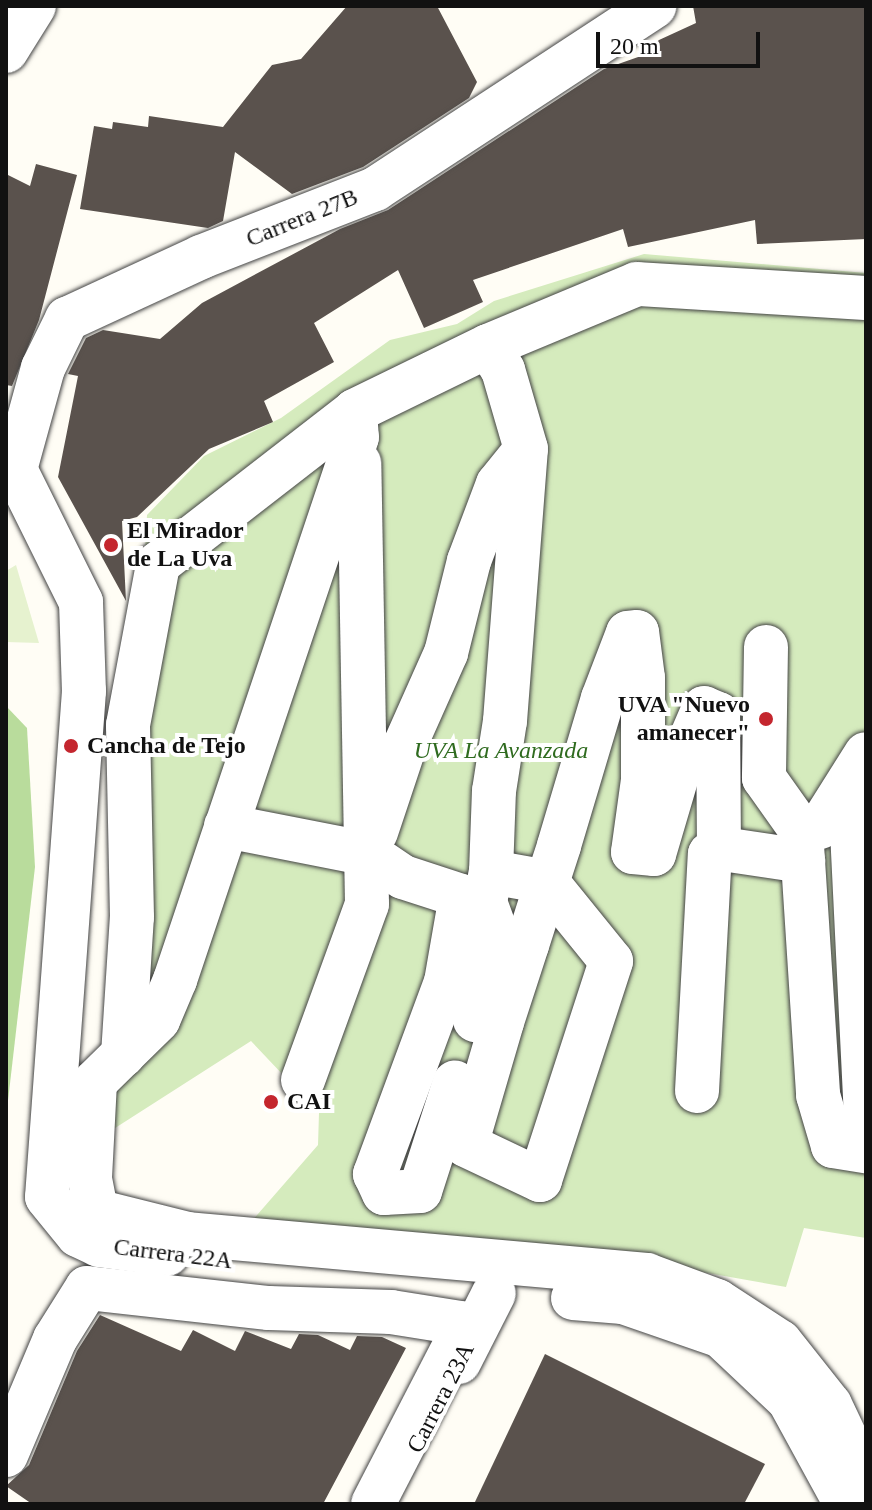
<!DOCTYPE html>
<html>
<head>
<meta charset="utf-8">
<style>
  body { margin:0 }
  #map { position:relative; width:872px; height:1510px; overflow:hidden; background:#fffdf5; font-family:Georgia,serif }
  div>[style] { position:absolute }
  .green>* { inset:0; background:#d5ebbd }
  .forest>* { inset:0; background:#b9dc9c }
  .pitch>* { inset:0; background:#e6f2cf }
  .building>* { inset:0; background:#5a524d }
  .roads { filter:drop-shadow(0 0 2px #444) drop-shadow(0 0 2px #444) }
  .minor>* { height:44px; margin:-22px; padding:0 22px; transform-origin:22px; border-radius:22px; background:#fff }
  .dots>* { width:22px; height:22px; translate:-50% -50%; box-sizing:border-box; border:4px solid #fff; border-radius:50% }
  span { translate:-50% -50%; white-space:nowrap; text-align:center; line-height:1.15; -webkit-text-stroke:8px #fff; paint-order:stroke }
  .street-label { font-size:24px; color:#111 }
  .poi-label { font-size:24px; color:#111; font-weight:700 }
  .left { translate:0 -50%; text-align:left }
  .right { translate:-100% -50%; text-align:right }
  .park-label { font-size:24px; color:#2f6b1f; font-style:italic }
  .frame { position:absolute; inset:0; border:8px solid #111; pointer-events:none }
  .scale { position:absolute; left:596px; top:32px; width:164px; height:36px; box-sizing:border-box; border:4px solid #111; border-top:0; padding-left:10px; font-size:24px; line-height:28px; white-space:nowrap; color:#111; -webkit-text-stroke:6px #fff; paint-order:stroke }
</style>
</head>
<body>
<div id="map">
  <div class="green">
    <i style="clip-path:polygon(644px 254px,866px 273px,866px 1238px,804px 1228px,786px 1287px,668px 1266px,244px 1230px,318px 1145px,319px 1113px,251px 1041px,112px 1130px,147px 515px,204px 456px,281px 418px,390px 340px,457px 324px,494px 301px)"></i>
  </div>
  <div class="forest">
    <i style="clip-path:polygon(6px 706px,27px 728px,35px 867px,6px 1118px)"></i>
  </div>
  <div class="pitch">
    <i style="clip-path:polygon(16px 565px,39px 643px,6px 642px,6px 571px)"></i>
  </div>
  <div class="building">
    <i style="clip-path:polygon(347px 6px,437px 6px,477px 82px,469px 98px,363px 167px,292px 194px,235px 152px,223px 221px,208px 228px,80px 209px,94px 126px,112px 129px,113px 122px,148px 127px,149px 116px,223px 127px,272px 65px,301px 59px)"></i>
    <i style="clip-path:polygon(693px 6px,866px 6px,866px 239px,757px 244px,755px 220px,628px 247px,623px 229px,473px 280px,483px 302px,424px 328px,398px 270px,314px 323px,334px 362px,264px 401px,273px 422px,209px 449px,137px 517px,122px 521px,126px 601px,58px 477px,78px 376px,68px 374px,86px 338px,103px 330px,160px 339px,202px 303px,340px 229px,388px 210px,604px 69px,641px 56px,659px 40px,696px 23px)"></i>
    <i style="clip-path:polygon(36px 164px,77px 175px,39px 320px,12px 386px,6px 385px,6px 174px,30px 186px)"></i>
    <i style="clip-path:polygon(100px 1315px,181px 1351px,193px 1330px,235px 1351px,245px 1331px,291px 1349px,299px 1334px,318px 1335px,350px 1350px,357px 1336px,382px 1337px,406px 1348px,323px 1504px,32px 1504px,6px 1486px,29px 1465px,77px 1351px)"></i>
    <i style="clip-path:polygon(545px 1354px,765px 1464px,744px 1504px,474px 1504px)"></i>
  </div>
  <div class="roads">
    <div class="minor">
      <i style="left:6px;top:51px;width:53px;rotate:-58.1deg"></i>
      <i style="left:488px;top:346px;width:161px;rotate:-22.6deg"></i>
      <i style="left:637px;top:284px;width:229px;rotate:3.5deg"></i>
      <i style="left:6px;top:451px;width:169px;rotate:63.6deg"></i>
      <i style="left:81px;top:602px;width:89px;rotate:88.1deg"></i>
      <i style="left:84px;top:691px;width:507px;rotate:94.18deg"></i>
      <i style="left:47px;top:1197px;width:49px;rotate:50.8deg"></i>
      <i style="left:78px;top:1235px;width:23px;rotate:25deg"></i>
      <i style="left:99px;top:1245px;width:69px;rotate:7.5deg"></i>
      <i style="left:16px;top:466px;width:102px;rotate:-74.6deg"></i>
      <i style="left:43px;top:368px;width:55px;rotate:-63.9deg"></i>
      <i style="left:67px;top:319px;width:148px;rotate:-24.8deg"></i>
      <i style="left:201px;top:257px;width:187px;rotate:-21.3deg"></i>
      <i style="left:375px;top:189px;width:334px;rotate:-33.2deg"></i>
      <i style="left:766px;top:647px;width:131px;rotate:90.9deg"></i>
      <i style="left:764px;top:778px;width:64px;rotate:54.6deg"></i>
      <i style="left:801px;top:830px;width:266px;rotate:86.3deg"></i>
      <i style="left:818px;top:1095px;width:53px;rotate:73.6deg"></i>
      <i style="left:833px;top:1146px;width:33px;rotate:9deg"></i>
      <i style="left:866px;top:805px;width:30px;rotate:118deg"></i>
      <i style="left:852px;top:831px;width:289px;rotate:87.2deg"></i>
      <i style="left:226px;top:826px;width:146px;rotate:11.1deg"></i>
      <i style="left:369px;top:854px;width:41px;rotate:34.1deg"></i>
      <i style="left:403px;top:877px;width:61px;rotate:18.1deg"></i>
      <i style="left:461px;top:896px;width:87px;rotate:99.9deg"></i>
      <i style="left:446px;top:982px;width:205px;rotate:110.3deg"></i>
      <i style="left:375px;top:1174px;width:21px;rotate:65deg"></i>
      <i style="left:384px;top:1193px;width:36px;rotate:-3deg"></i>
      <i style="left:420px;top:1191px;width:114px;rotate:-72.2deg"></i>
      <i style="left:820px;top:827px;width:86px;rotate:-57.8deg"></i>
      <i style="left:376px;top:832px;width:92px;rotate:-71.6deg"></i>
      <i style="left:405px;top:745px;width:101px;rotate:-66deg"></i>
      <i style="left:446px;top:653px;width:95px;rotate:-76deg"></i>
      <i style="left:469px;top:561px;width:82px;rotate:-69.4deg"></i>
      <i style="left:498px;top:484px;width:41px;rotate:-50.9deg"></i>
      <i style="left:719px;top:852px;width:138px;rotate:-90.4deg"></i>
      <i style="left:718px;top:714px;width:15px;rotate:-157deg"></i>
      <i style="left:704px;top:708px;width:56px;rotate:113.3deg"></i>
      <i style="left:682px;top:759px;width:99px;rotate:106.4deg"></i>
      <i style="left:654px;top:854px;width:21px;rotate:-175deg"></i>
      <i style="left:633px;top:852px;width:73px;rotate:-82.1deg"></i>
      <i style="left:643px;top:780px;width:102px;rotate:-90deg"></i>
      <i style="left:643px;top:678px;width:46px;rotate:-97.4deg"></i>
      <i style="left:637px;top:632px;width:9px;rotate:174deg"></i>
      <i style="left:628px;top:633px;width:70px;rotate:111deg"></i>
      <i style="left:603px;top:698px;width:154px;rotate:106.6deg"></i>
      <i style="left:559px;top:846px;width:38px;rotate:108deg"></i>
      <i style="left:547px;top:882px;width:66px;rotate:107.6deg"></i>
      <i style="left:527px;top:945px;width:81px;rotate:108deg"></i>
      <i style="left:502px;top:1022px;width:128px;rotate:106.3deg"></i>
      <i style="left:466px;top:1145px;width:82px;rotate:25.3deg"></i>
      <i style="left:540px;top:1180px;width:230px;rotate:-72deg"></i>
      <i style="left:611px;top:961px;width:102px;rotate:-129deg"></i>
      <i style="left:547px;top:882px;width:57px;rotate:-169.9deg"></i>
      <i style="left:491px;top:872px;width:81px;rotate:-87.9deg"></i>
      <i style="left:494px;top:791px;width:71px;rotate:-81.1deg"></i>
      <i style="left:505px;top:721px;width:273px;rotate:-85.6deg"></i>
      <i style="left:526px;top:449px;width:82px;rotate:-106.2deg"></i>
      <i style="left:503px;top:370px;width:28px;rotate:-122deg"></i>
      <i style="left:488px;top:346px;width:148px;rotate:154deg"></i>
      <i style="left:355px;top:411px;width:26px;rotate:86deg"></i>
      <i style="left:357px;top:437px;width:573px;rotate:108.53deg"></i>
      <i style="left:175px;top:980px;width:43px;rotate:113deg"></i>
      <i style="left:158px;top:1020px;width:88px;rotate:135.5deg"></i>
      <i style="left:95px;top:1082px;width:97px;rotate:93deg"></i>
      <i style="left:90px;top:1179px;width:33px;rotate:79deg"></i>
      <i style="left:96px;top:1211px;width:95px;rotate:14deg"></i>
      <i style="left:188px;top:1234px;width:461px;rotate:5.1deg"></i>
      <i style="left:647px;top:1275px;width:75px;rotate:20.4deg"></i>
      <i style="left:717px;top:1301px;width:75px;rotate:33.1deg"></i>
      <i style="left:780px;top:1342px;width:80px;rotate:51.6deg"></i>
      <i style="left:830px;top:1405px;width:84px;rotate:64.7deg"></i>
      <i style="left:475px;top:1020px;width:90px;rotate:-76.6deg"></i>
      <i style="left:496px;top:932px;width:32px;rotate:-110deg"></i>
      <i style="left:485px;top:902px;width:31px;rotate:-79deg"></i>
      <i style="left:123px;top:1055px;width:138px;rotate:-86.3deg"></i>
      <i style="left:132px;top:917px;width:192px;rotate:-91.2deg"></i>
      <i style="left:128px;top:725px;width:164px;rotate:-79.4deg"></i>
      <i style="left:158px;top:564px;width:249px;rotate:-37.8deg"></i>
      <i style="left:303px;top:1080px;width:187px;rotate:-70deg"></i>
      <i style="left:367px;top:904px;width:441px;rotate:-91deg"></i>
      <i style="left:697px;top:1091px;width:237px;rotate:-86.9deg"></i>
      <i style="left:710px;top:854px;width:19px;rotate:-12deg"></i>
      <i style="left:729px;top:850px;width:75px;rotate:8.5deg"></i>
      <i style="left:573px;top:1298px;width:50px;rotate:4.6deg"></i>
      <i style="left:623px;top:1302px;width:104px;rotate:19.1deg"></i>
      <i style="left:721px;top:1336px;width:93px;rotate:43.3deg"></i>
      <i style="left:789px;top:1400px;width:119px;rotate:61.3deg"></i>
      <i style="left:459px;top:1362px;width:77px;rotate:-63.1deg"></i>
      <i style="left:6px;top:1455px;width:126px;rotate:-67.1deg"></i>
      <i style="left:55px;top:1339px;width:60px;rotate:-57.9deg"></i>
      <i style="left:87px;top:1288px;width:183px;rotate:6.3deg"></i>
      <i style="left:269px;top:1308px;width:122px;rotate:1.9deg"></i>
      <i style="left:391px;top:1312px;width:70px;rotate:9.1deg"></i>
      <i style="left:460px;top:1323px;width:20px;rotate:101deg"></i>
      <i style="left:456px;top:1343px;width:181px;rotate:117.3deg"></i>
    </div>
  </div>
  <div class="dots">
    <i style="left:111px;top:545px;background:#c4262e"></i>
    <i style="left:766px;top:719px;background:#c4262e"></i>
    <i style="left:71px;top:746px;background:#c4262e"></i>
    <i style="left:271px;top:1102px;background:#c4262e"></i>
  </div>
  <div class="street-label">
    <span style="left:302px;top:218px;rotate:-22deg">Carrera 27B</span>
    <span style="left:173px;top:1254px;rotate:7deg">Carrera 22A</span>
    <span style="left:441px;top:1398px;rotate:-63deg">Carrera 23A</span>
  </div>
  <div class="poi-label">
    <span class="left" style="left:127px;top:545px">El Mirador<br>de La Uva</span>
    <span class="right" style="left:750px;top:719px">UVA "Nuevo<br>amanecer"</span>
    <span class="left" style="left:87px;top:746px">Cancha de Tejo</span>
    <span class="left" style="left:287px;top:1102px">CAI</span>
  </div>
  <div class="park-label">
    <span style="left:501px;top:751px">UVA La Avanzada</span>
  </div>
  <div class="frame"></div>
  <div class="scale">20 m</div>
</div>
</body>
</html>
